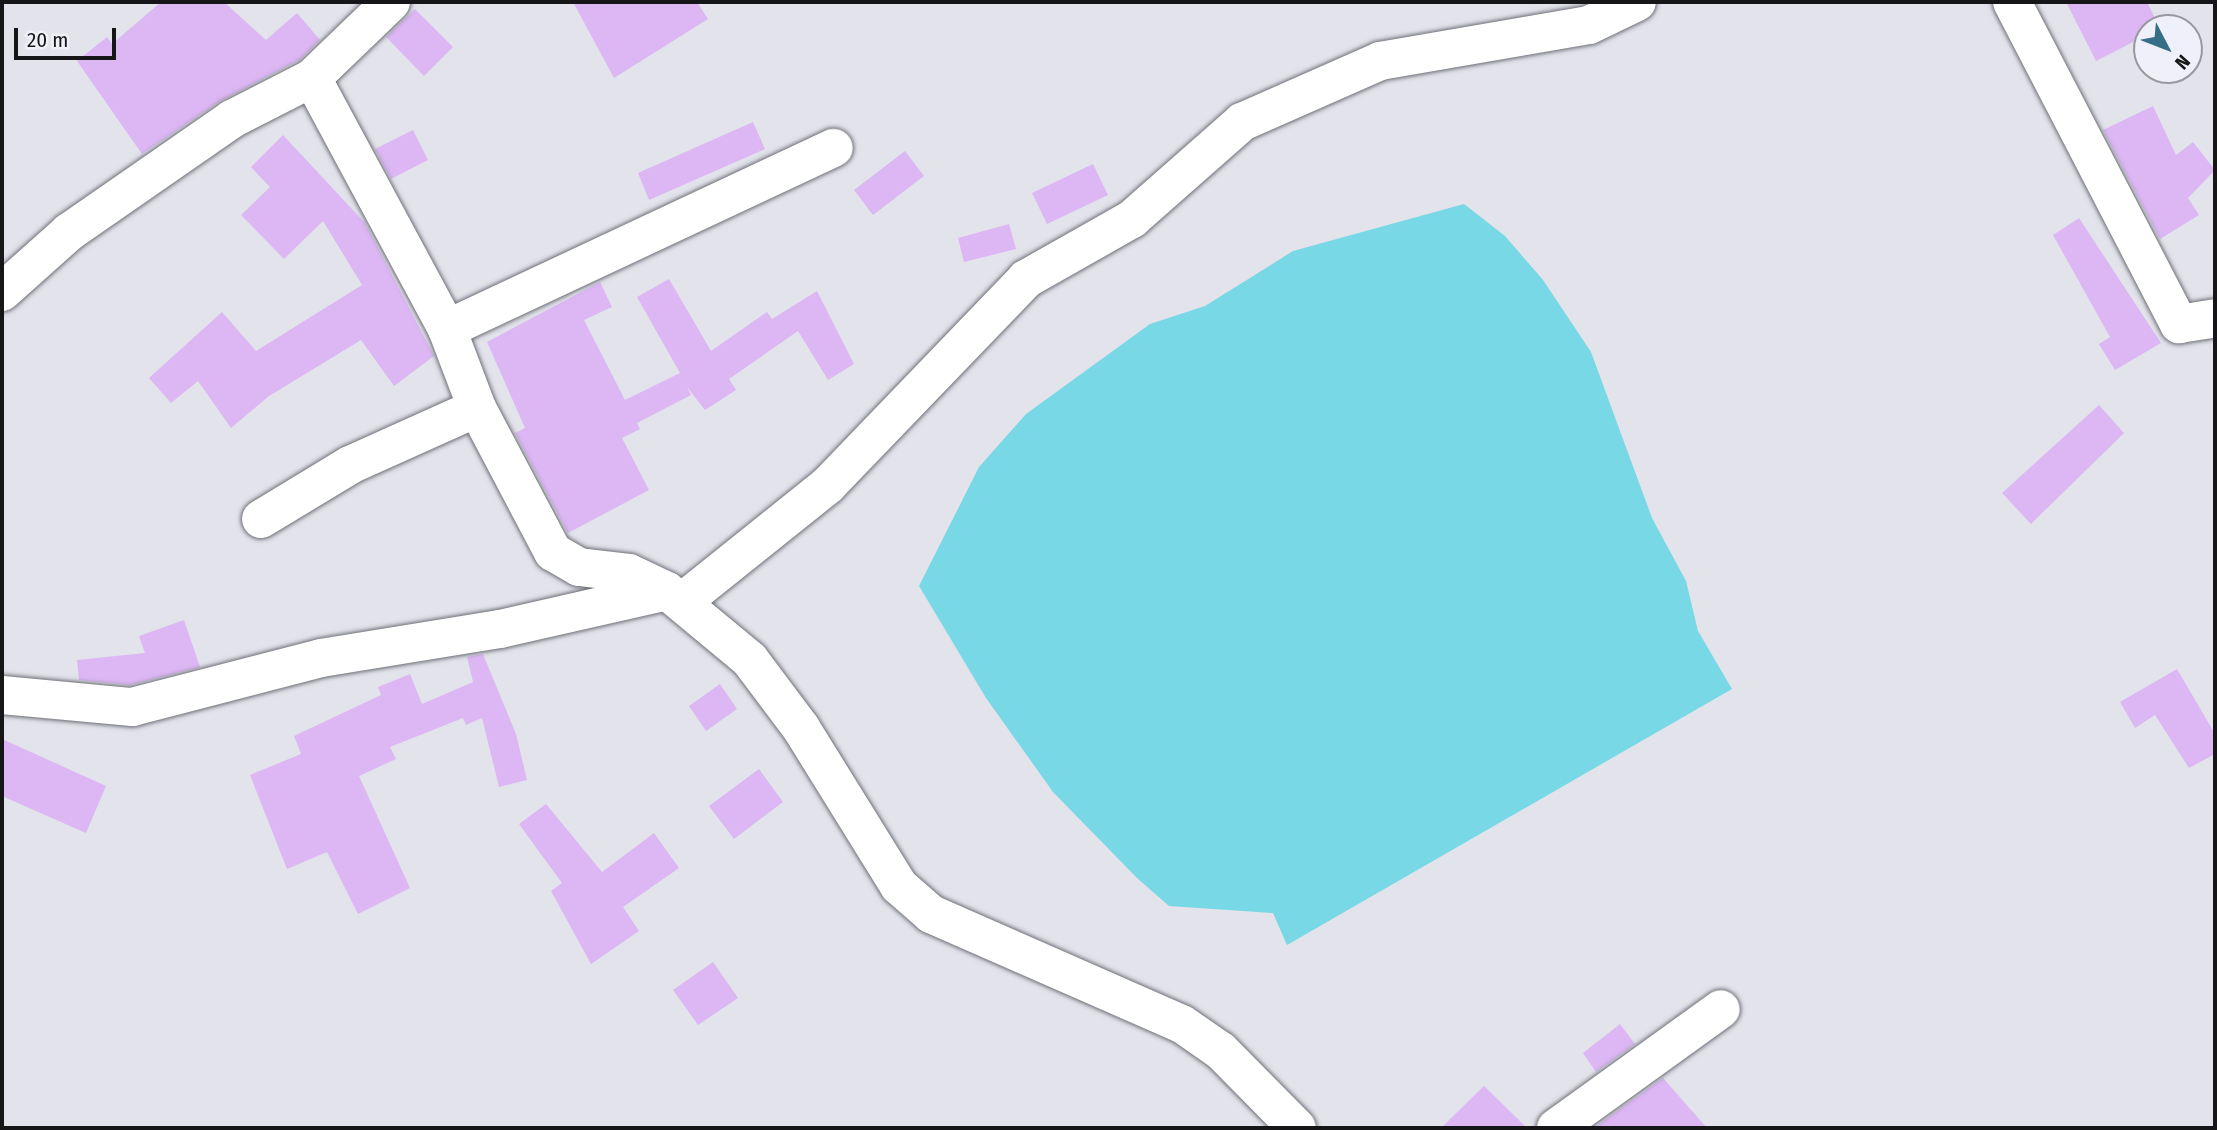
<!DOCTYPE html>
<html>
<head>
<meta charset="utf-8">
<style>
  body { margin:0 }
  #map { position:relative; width:2217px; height:1130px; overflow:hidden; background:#e2e3eb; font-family:"Fira Sans Condensed",sans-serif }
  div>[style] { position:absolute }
  .water>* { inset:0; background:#79d8e5 }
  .building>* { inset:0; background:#dcb7f4 }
  .roads { filter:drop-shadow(0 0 2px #6f7078) drop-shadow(0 0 2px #6f7078) }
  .minor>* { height:38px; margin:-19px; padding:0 19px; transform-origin:19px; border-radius:19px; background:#fff }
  span { translate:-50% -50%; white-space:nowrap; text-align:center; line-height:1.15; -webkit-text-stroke:5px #eff0f9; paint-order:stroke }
  .frame { position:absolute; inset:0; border:4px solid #161619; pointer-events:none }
  .north { position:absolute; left:2133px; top:14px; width:70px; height:70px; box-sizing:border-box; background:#eff0f9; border:2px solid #98999f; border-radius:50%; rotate:132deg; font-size:19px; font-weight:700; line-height:28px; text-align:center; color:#161619 }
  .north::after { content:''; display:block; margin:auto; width:24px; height:32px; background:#346f87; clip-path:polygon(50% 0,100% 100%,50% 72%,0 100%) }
  .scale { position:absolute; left:14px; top:28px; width:102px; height:32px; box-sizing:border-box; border:4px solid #161619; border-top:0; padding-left:9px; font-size:21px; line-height:24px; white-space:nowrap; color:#161619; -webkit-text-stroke:5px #eff0f9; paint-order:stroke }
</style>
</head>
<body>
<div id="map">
  <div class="water">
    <i style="clip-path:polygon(1464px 204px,1505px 236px,1543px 280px,1591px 352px,1652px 518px,1686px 581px,1698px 631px,1732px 689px,1287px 945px,1273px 913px,1169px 906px,1137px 878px,1053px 792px,986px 698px,919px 586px,979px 467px,1026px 414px,1150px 324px,1205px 306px,1293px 251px)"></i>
  </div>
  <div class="building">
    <i style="clip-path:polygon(161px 2px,224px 2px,266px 40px,297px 13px,320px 40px,299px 60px,220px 101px,142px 154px,77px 61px,107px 37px,112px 44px)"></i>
    <i style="clip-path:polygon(573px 2px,697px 2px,708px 19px,614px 78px)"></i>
    <i style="clip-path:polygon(2066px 2px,2147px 2px,2160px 28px,2147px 28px,2147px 35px,2096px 61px)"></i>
    <i style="clip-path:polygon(415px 9px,453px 47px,424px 76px,386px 37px)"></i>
    <i style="clip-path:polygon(2153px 106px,2176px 155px,2193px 142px,2215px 170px,2188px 198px,2199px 215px,2160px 239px,2103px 130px)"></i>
    <i style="clip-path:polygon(753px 122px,765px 149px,649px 200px,638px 173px)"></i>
    <i style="clip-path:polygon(413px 130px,428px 160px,391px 179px,375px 149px)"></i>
    <i style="clip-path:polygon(283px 135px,365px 223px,434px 356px,394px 386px,361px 340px,269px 396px,231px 428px,198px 381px,171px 403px,149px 378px,222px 312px,256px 351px,362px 285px,323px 221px,284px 259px,241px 215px,270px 187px,251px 167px)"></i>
    <i style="clip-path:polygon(905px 151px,924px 176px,873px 215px,854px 190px)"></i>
    <i style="clip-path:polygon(1093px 164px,1108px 195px,1047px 224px,1032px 193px)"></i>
    <i style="clip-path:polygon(2079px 218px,2161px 343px,2115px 370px,2099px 344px,2110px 337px,2053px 235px)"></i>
    <i style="clip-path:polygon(1009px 224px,1016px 249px,964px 262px,958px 238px)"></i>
    <i style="clip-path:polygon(669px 279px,711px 351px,767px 312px,772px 319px,817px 291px,854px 364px,828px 380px,798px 331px,729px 379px,736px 390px,705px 410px,687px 387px,691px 395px,637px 423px,640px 429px,622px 438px,649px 490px,568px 533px,515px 433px,525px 428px,487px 342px,600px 282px,612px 307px,584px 320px,625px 400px,680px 373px,637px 297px)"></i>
    <i style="clip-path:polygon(2099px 405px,2124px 433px,2031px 524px,2002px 493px)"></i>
    <i style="clip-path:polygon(184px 620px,200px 667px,130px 685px,79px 680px,77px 660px,145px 653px,139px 636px)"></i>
    <i style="clip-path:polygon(483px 654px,516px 734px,527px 780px,499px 787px,482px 718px,466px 725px,463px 718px,390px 747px,396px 759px,359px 776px,410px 888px,358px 914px,327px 852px,287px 869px,250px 775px,301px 754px,294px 736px,381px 695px,378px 687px,410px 674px,422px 704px,473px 682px,467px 657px)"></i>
    <i style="clip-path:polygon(2177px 669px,2215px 734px,2215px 754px,2189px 768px,2155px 715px,2135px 728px,2120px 702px)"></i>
    <i style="clip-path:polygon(720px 684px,737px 709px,706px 731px,689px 706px)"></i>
    <i style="clip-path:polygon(2px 739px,106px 786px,86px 833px,2px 796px)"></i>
    <i style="clip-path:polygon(759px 769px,783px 802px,734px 839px,709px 806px)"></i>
    <i style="clip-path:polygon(546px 804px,602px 872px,654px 833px,679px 868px,623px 907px,639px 931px,591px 964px,551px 891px,562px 883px,519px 824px)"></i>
    <i style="clip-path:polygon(713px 962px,738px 998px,698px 1025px,673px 990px)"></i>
    <i style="clip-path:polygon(1620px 1024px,1635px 1044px,1596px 1072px,1583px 1053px)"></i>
    <i style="clip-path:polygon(1663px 1078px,1707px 1128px,1595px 1128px,1602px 1122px)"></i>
    <i style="clip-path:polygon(1484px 1086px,1527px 1128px,1441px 1128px)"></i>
  </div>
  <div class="roads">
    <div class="minor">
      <i style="left:391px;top:2px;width:110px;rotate:136.1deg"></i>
      <i style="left:312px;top:78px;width:285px;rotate:61.7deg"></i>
      <i style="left:447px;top:329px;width:427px;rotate:-25.1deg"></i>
      <i style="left:2012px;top:2px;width:363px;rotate:62.6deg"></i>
      <i style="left:2179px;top:324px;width:36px;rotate:-9deg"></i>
      <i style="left:2px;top:292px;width:90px;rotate:-41.8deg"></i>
      <i style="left:69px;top:232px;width:198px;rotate:-34.7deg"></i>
      <i style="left:232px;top:119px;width:90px;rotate:-27.1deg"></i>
      <i style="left:477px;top:408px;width:163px;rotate:62.2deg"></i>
      <i style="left:553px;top:552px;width:30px;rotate:30deg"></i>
      <i style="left:579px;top:567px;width:50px;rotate:6.8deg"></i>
      <i style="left:629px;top:573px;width:42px;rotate:25.3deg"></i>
      <i style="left:667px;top:591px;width:108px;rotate:39.7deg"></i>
      <i style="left:750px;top:660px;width:85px;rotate:53.1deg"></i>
      <i style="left:801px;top:728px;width:186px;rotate:58.2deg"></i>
      <i style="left:899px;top:886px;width:43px;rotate:41.2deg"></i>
      <i style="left:931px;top:914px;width:274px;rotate:23.7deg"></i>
      <i style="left:1182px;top:1024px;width:47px;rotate:34.7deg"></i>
      <i style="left:1221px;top:1051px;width:108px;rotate:45.4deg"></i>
      <i style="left:261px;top:519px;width:104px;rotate:-31.2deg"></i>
      <i style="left:350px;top:465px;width:139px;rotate:-24.2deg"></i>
      <i style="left:477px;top:408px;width:85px;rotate:-110.8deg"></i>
      <i style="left:682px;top:602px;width:187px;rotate:-38.7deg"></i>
      <i style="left:828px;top:485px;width:286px;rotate:-46.1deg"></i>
      <i style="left:1026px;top:279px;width:122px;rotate:-29.5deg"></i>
      <i style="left:1132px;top:219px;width:147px;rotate:-41.4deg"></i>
      <i style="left:1242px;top:122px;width:151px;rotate:-23.8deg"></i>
      <i style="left:1380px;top:61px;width:212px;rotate:-9.8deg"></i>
      <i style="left:1589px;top:25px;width:53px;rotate:-25.6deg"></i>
      <i style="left:2px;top:695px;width:131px;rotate:5.3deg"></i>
      <i style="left:132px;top:707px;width:195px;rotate:-14.5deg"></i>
      <i style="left:321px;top:658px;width:181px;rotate:-9.2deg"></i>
      <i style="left:500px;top:629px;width:171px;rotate:-12.8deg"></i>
      <i style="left:1556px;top:1128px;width:203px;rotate:-35.8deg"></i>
    </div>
  </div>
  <div class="frame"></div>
  <div class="north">N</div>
  <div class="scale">20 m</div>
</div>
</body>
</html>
